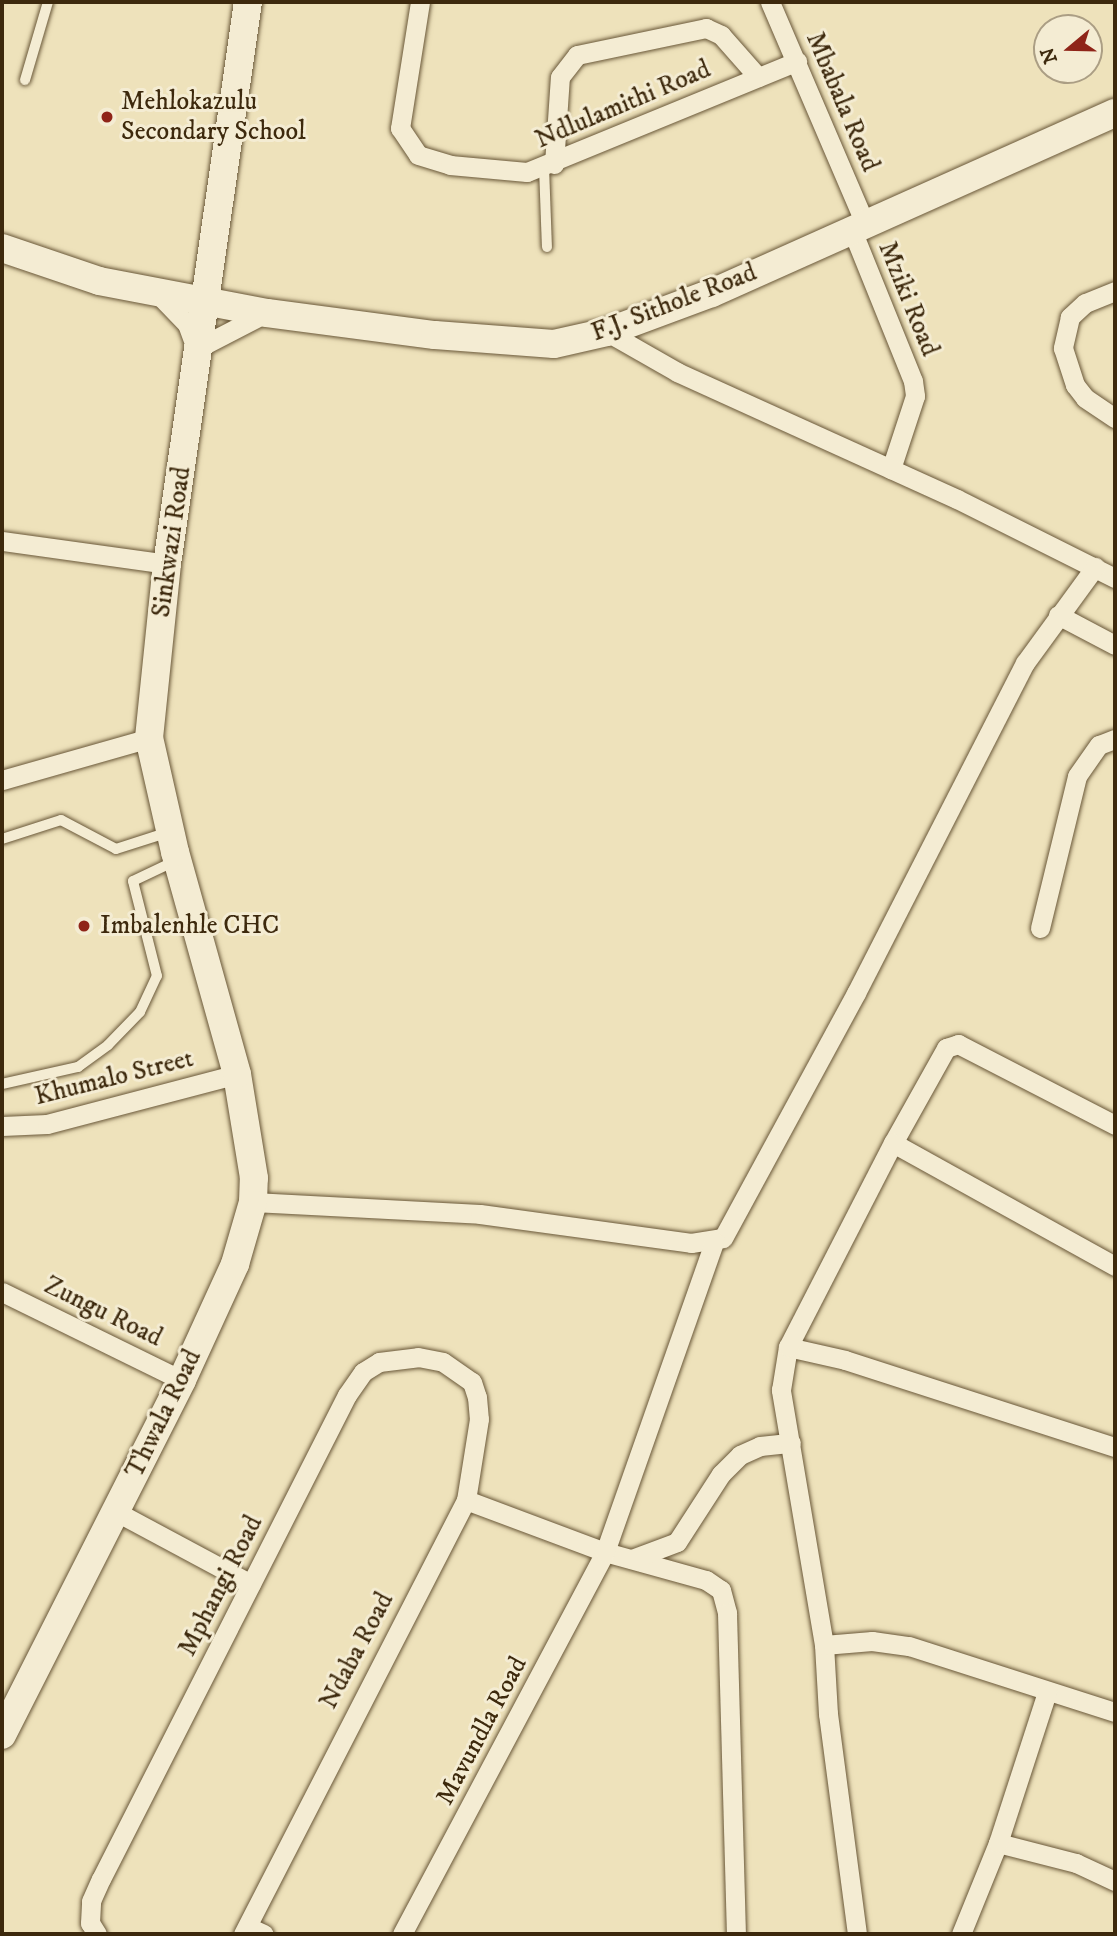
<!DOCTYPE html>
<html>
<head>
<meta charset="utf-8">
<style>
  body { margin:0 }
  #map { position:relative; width:1117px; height:1936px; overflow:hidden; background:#eee2bb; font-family:"IM FELL DW Pica",serif }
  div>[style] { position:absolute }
  .roads { filter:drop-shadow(0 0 2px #695738) drop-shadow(0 0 2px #695738) }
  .lane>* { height:10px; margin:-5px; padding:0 5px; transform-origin:5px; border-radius:5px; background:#f4ecd3 }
  .street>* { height:19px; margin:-9.5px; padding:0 9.5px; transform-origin:9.5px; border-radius:9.5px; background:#f4ecd3 }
  .secondary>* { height:28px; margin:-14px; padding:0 14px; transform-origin:14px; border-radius:14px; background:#f4ecd3 }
  .dots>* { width:19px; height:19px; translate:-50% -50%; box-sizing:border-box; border:4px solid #f4ecd3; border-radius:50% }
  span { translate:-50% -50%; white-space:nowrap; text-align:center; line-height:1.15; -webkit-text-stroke:6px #f4ecd3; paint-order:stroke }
  .poi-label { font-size:26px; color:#3d290d }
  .left { translate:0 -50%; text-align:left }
  .street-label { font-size:26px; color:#3d290d }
  .frame { position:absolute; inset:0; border:4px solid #3d290d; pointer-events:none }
  .north { position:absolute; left:1033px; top:14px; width:70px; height:70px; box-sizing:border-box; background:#f4ecd3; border:2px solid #ab9e84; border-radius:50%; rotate:251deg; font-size:19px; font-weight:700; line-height:28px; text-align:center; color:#3d290d }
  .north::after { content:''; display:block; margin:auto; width:24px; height:32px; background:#8f2418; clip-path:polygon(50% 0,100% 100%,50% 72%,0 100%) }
</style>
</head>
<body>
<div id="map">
  <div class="roads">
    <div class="lane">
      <i style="left:25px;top:80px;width:81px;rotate:-73.6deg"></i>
      <i style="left:544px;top:167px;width:80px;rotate:87.9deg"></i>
      <i style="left:2px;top:839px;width:62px;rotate:-17.9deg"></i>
      <i style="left:61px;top:820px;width:62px;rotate:27.8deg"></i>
      <i style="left:116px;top:849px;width:56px;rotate:-17.8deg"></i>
      <i style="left:2px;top:1084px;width:78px;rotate:-12.6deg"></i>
      <i style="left:78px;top:1067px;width:37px;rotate:-36deg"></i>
      <i style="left:108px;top:1045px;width:46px;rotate:-45.9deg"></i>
      <i style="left:140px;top:1012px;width:40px;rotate:-65deg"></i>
      <i style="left:157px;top:976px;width:98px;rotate:-104.2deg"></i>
      <i style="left:133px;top:881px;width:49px;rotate:-25.5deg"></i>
    </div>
    <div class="street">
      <i style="left:420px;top:2px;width:128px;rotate:99deg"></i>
      <i style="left:400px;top:128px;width:32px;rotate:56deg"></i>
      <i style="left:418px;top:155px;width:34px;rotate:17deg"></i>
      <i style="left:450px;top:165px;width:77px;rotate:5.2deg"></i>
      <i style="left:527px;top:172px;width:292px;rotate:-22.3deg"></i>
      <i style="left:770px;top:2px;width:241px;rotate:66.8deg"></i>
      <i style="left:554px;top:164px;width:87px;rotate:-86.1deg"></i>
      <i style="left:560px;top:77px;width:28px;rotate:-52deg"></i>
      <i style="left:577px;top:55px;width:132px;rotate:-11.8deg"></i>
      <i style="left:706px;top:28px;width:17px;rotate:25deg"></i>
      <i style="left:721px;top:35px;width:56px;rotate:48.6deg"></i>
      <i style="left:852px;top:230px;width:163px;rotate:68deg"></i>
      <i style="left:913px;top:381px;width:15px;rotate:82deg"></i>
      <i style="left:915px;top:396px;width:77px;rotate:108.2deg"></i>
      <i style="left:1115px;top:291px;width:32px;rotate:158deg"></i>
      <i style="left:1085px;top:303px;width:21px;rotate:137deg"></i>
      <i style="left:1070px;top:317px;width:32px;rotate:103deg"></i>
      <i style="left:1063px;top:348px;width:39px;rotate:72deg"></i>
      <i style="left:1075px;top:385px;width:16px;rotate:52deg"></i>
      <i style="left:1085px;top:398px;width:36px;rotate:34deg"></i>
      <i style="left:156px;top:292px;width:45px;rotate:45.9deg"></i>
      <i style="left:187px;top:324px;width:27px;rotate:70deg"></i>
      <i style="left:607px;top:332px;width:81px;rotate:29.7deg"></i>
      <i style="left:677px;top:372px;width:307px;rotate:24.4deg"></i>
      <i style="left:957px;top:499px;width:177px;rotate:26.6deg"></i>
      <i style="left:200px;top:347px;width:74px;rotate:-27.3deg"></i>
      <i style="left:2px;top:541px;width:167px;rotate:7.9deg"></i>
      <i style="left:1058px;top:615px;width:64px;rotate:27.8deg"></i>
      <i style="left:2px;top:780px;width:153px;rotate:-15.9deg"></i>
      <i style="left:1040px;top:928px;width:156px;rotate:-76.3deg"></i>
      <i style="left:1077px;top:776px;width:38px;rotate:-55deg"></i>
      <i style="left:1099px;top:745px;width:17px;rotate:-21deg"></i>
      <i style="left:2px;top:1126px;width:45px;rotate:-2.5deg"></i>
      <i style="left:47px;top:1124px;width:196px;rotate:-14.7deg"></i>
      <i style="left:893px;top:1143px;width:109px;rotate:-60.8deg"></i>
      <i style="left:946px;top:1048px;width:13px;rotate:-18deg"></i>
      <i style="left:958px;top:1044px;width:177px;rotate:27.3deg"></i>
      <i style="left:253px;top:1202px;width:227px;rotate:3deg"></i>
      <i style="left:480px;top:1214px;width:213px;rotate:7.8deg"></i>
      <i style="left:691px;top:1243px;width:32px;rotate:-9deg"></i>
      <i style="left:723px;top:1238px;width:279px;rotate:-61.5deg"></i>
      <i style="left:856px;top:993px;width:371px;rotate:-62.9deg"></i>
      <i style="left:1025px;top:663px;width:119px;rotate:-53.9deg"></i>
      <i style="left:2px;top:1292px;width:200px;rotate:26.1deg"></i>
      <i style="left:788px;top:1347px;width:58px;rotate:12.8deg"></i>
      <i style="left:845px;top:1360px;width:284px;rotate:17.9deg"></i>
      <i style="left:466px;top:1500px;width:148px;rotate:20.5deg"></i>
      <i style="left:605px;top:1552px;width:105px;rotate:15.5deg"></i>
      <i style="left:706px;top:1580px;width:18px;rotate:34deg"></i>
      <i style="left:721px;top:1590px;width:24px;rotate:75deg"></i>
      <i style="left:727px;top:1613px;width:321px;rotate:88.4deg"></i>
      <i style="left:115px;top:1511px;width:154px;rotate:28.2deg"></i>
      <i style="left:632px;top:1559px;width:48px;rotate:-20.7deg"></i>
      <i style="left:677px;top:1542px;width:81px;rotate:-57.1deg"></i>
      <i style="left:721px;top:1474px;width:27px;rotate:-45deg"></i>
      <i style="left:740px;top:1455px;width:22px;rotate:-24deg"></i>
      <i style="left:760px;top:1446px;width:31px;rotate:-6deg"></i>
      <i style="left:824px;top:1645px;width:48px;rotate:-4.8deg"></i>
      <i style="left:872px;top:1641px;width:37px;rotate:8deg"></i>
      <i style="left:909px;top:1646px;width:216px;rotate:17.8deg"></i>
      <i style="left:998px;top:1843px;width:81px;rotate:14.4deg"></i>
      <i style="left:1076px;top:1863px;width:43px;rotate:24.8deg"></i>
      <i style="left:248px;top:1927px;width:17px;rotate:24deg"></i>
      <i style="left:97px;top:1934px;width:13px;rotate:-122deg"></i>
      <i style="left:90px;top:1923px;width:22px;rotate:-87deg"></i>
      <i style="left:91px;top:1901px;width:24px;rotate:-66deg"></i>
      <i style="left:101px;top:1879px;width:543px;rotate:-63.06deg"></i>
      <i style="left:347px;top:1395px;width:28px;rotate:-55deg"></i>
      <i style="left:363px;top:1372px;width:19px;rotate:-32deg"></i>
      <i style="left:379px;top:1362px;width:39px;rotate:-7deg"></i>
      <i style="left:418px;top:1357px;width:25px;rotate:11deg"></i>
      <i style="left:443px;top:1362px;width:35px;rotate:35deg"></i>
      <i style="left:472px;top:1382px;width:16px;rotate:72deg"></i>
      <i style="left:477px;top:1397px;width:22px;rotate:85deg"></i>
      <i style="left:479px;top:1419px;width:82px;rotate:99.1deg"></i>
      <i style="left:466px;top:1500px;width:488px;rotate:117.2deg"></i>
      <i style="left:402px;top:1934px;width:433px;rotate:-62deg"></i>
      <i style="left:605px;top:1552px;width:329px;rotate:-70.6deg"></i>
      <i style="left:857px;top:1934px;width:222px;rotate:-97.5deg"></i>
      <i style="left:828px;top:1714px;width:69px;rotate:-93.3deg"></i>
      <i style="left:824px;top:1645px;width:259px;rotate:-99.6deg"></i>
      <i style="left:781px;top:1390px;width:44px;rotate:-80.8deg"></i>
      <i style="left:788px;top:1347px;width:229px;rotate:-62.8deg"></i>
      <i style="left:893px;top:1143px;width:254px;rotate:29deg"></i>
      <i style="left:961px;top:1934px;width:98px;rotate:-67.9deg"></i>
      <i style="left:998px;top:1843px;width:159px;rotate:-72deg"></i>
    </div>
    <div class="secondary">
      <i style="left:2px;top:248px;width:102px;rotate:18.8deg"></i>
      <i style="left:99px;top:281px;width:171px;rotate:10.8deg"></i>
      <i style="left:267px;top:313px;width:169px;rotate:7.5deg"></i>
      <i style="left:435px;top:335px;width:119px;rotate:4.3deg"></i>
      <i style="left:554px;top:344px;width:54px;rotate:-12.8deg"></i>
      <i style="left:607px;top:332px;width:112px;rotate:-20.4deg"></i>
      <i style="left:712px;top:293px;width:441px;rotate:-24.1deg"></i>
      <i style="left:2px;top:1735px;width:398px;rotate:-63.1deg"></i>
      <i style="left:182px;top:1380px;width:128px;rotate:-65.4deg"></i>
      <i style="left:235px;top:1264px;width:65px;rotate:-73.8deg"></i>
      <i style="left:253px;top:1202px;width:24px;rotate:-88deg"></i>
      <i style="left:254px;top:1178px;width:105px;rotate:-99.3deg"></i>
      <i style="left:237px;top:1074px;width:230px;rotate:-105.6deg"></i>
      <i style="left:175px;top:852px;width:117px;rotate:-102.8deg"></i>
      <i style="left:149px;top:738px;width:175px;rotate:-84.1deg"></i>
      <i style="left:167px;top:564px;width:568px;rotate:-81.8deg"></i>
    </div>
  </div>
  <div class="dots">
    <i style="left:107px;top:117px;background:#8f2418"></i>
    <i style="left:84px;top:926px;background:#8f2418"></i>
  </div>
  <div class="poi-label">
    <span class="left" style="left:121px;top:117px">Mehlokazulu<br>Secondary School</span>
    <span class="left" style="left:100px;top:926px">Imbalenhle CHC</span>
  </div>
  <div class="street-label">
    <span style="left:842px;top:102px;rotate:67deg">Mbabala Road</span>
    <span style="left:623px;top:105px;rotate:-23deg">Ndlulamithi Road</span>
    <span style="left:908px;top:299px;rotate:68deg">Mziki Road</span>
    <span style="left:674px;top:303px;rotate:-21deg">F.J. Sithole Road</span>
    <span style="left:172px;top:542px;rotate:-82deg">Sinkwazi Road</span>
    <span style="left:114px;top:1078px;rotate:-14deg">Khumalo Street</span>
    <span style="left:103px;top:1312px;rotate:26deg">Zungu Road</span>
    <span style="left:164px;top:1414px;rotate:-64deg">Thwala Road</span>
    <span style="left:221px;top:1586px;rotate:-63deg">Mphangi Road</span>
    <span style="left:357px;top:1651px;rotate:-62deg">Ndaba Road</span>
    <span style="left:482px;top:1731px;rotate:-62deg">Mavundla Road</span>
  </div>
  <div class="frame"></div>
  <div class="north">N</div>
</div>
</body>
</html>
